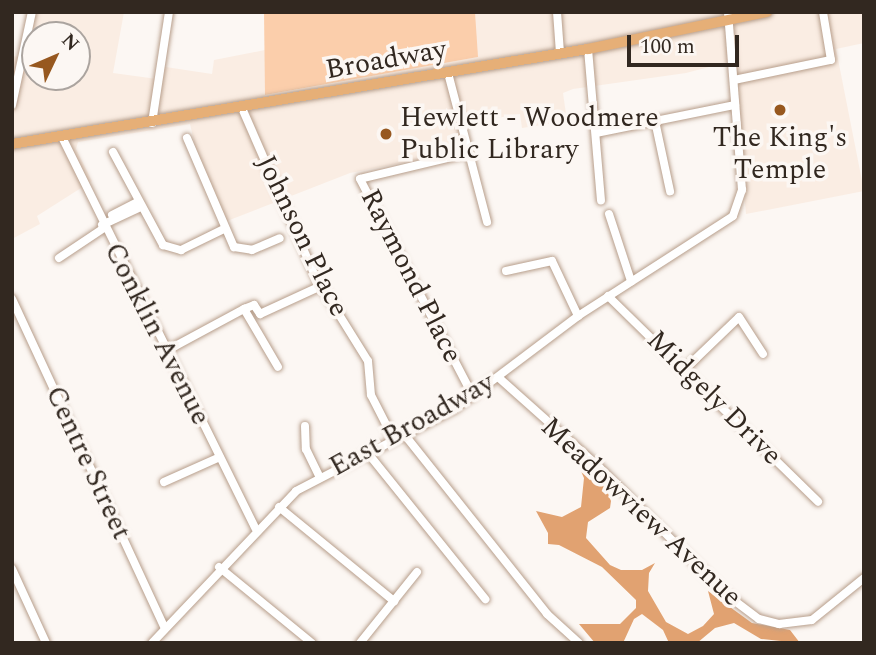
<!DOCTYPE html>
<html>
<head>
<meta charset="utf-8">
<style>
  body { margin:0 }
  #map { position:relative; width:876px; height:655px; overflow:hidden; background:#fcf7f3; font-family:Spectral,serif }
  div>[style] { position:absolute }
  .built>* { inset:0; background:#faede3 }
  .green>* { inset:0; background:#fbceab }
  .forest>* { inset:0; background:#e1a271 }
  .roads { filter:drop-shadow(0 0 2px #b79e8b) drop-shadow(0 0 2px #b79e8b) }
  .minor>* { height:8px; margin:-4px; padding:0 4px; transform-origin:4px; border-radius:4px; background:#fff }
  .major>* { height:10px; margin:-5px; padding:0 5px; transform-origin:5px; border-radius:5px; background:#e6af77 }
  .dots>* { width:19px; height:19px; translate:-50% -50%; box-sizing:border-box; border:4px solid #fcf7f3; border-radius:50% }
  span { translate:-50% -50%; white-space:nowrap; text-align:center; line-height:1.15; -webkit-text-stroke:7px #fcf7f3; paint-order:stroke }
  .street-label { font-size:28px; color:#322820 }
  .poi-label { font-size:28px; color:#322820 }
  .left { translate:0 -50%; text-align:left }
  .frame { position:absolute; inset:0; border:14px solid #322820; pointer-events:none }
  .north { position:absolute; left:21px; top:21px; width:70px; height:70px; box-sizing:border-box; background:#fcf7f3; border:2px solid #aba49f; border-radius:50%; rotate:46deg; font-size:19px; font-weight:700; line-height:28px; text-align:center; color:#322820 }
  .north::after { content:''; display:block; margin:auto; width:24px; height:32px; background:#97581f; clip-path:polygon(50% 0,100% 100%,50% 72%,0 100%) }
  .scale { position:absolute; left:627px; top:35px; width:112px; height:32px; box-sizing:border-box; border:4px solid #322820; border-top:0; padding-left:9px; font-size:21px; line-height:24px; white-space:nowrap; color:#322820; -webkit-text-stroke:5px #fcf7f3; paint-order:stroke }
</style>
</head>
<body>
<div id="map">
  <div class="built">
    <i style="clip-path:polygon(evenodd,29px 12px,124px 12px,113px 73px,157px 79px,159px 66px,212px 74px,214px 60px,265px 50px,265px 95px,477px 57px,475px 12px,864px 12px,864px 43px,836px 49px,864px 191px,746px 214px,732px 61px,686px 73px,573px 89px,563px 93px,567px 121px,522px 128px,520px 114px,462px 124px,468px 150px,350px 173px,227px 221px,198px 158px,190px 124px,78px 142px,76px 149px,92px 181px,37px 216px,40px 224px,12px 239px,12px 56px,19px 57px,29px 12px,35px 35px,77px 35px,77px 77px,35px 77px,35px 35px)"></i>
  </div>
  <div class="green">
    <i style="clip-path:polygon(264px 12px,475px 12px,478px 57px,265px 95px)"></i>
  </div>
  <div class="forest">
    <i style="clip-path:polygon(576px 460px,602px 478px,611px 501px,610px 508px,588px 522px,586px 538px,610px 565px,621px 570px,642px 570px,655px 563px,649px 573px,648px 591px,666px 622px,688px 634px,703px 626px,714px 614px,708px 591px,752px 623px,790px 630px,800px 643px,761px 639px,734px 623px,715px 628px,697px 643px,669px 643px,663px 630px,642px 614px,634px 619px,623px 643px,595px 643px,579px 624px,620px 624px,636px 608px,636px 600px,602px 567px,559px 545px,548px 544px,548px 533px,536px 511px,562px 517px,581px 507px,584px 478px)"></i>
  </div>
  <div class="roads">
    <div class="minor">
      <i style="left:557px;top:12px;width:41px;rotate:85.8deg"></i>
      <i style="left:588px;top:49px;width:152px;rotate:85.1deg"></i>
      <i style="left:448px;top:73px;width:154px;rotate:75.3deg"></i>
      <i style="left:734px;top:80px;width:99px;rotate:-11.7deg"></i>
      <i style="left:831px;top:60px;width:49px;rotate:-99.5deg"></i>
      <i style="left:12px;top:105px;width:95px;rotate:-77.9deg"></i>
      <i style="left:242px;top:108px;width:183px;rotate:66.5deg"></i>
      <i style="left:315px;top:276px;width:100px;rotate:58.1deg"></i>
      <i style="left:368px;top:361px;width:34px;rotate:85deg"></i>
      <i style="left:371px;top:395px;width:48px;rotate:62.9deg"></i>
      <i style="left:655px;top:121px;width:72px;rotate:77.9deg"></i>
      <i style="left:152px;top:123px;width:112px;rotate:-81.3deg"></i>
      <i style="left:596px;top:133px;width:142px;rotate:-11.4deg"></i>
      <i style="left:62px;top:137px;width:437px;rotate:63.7deg"></i>
      <i style="left:187px;top:138px;width:119px;rotate:66.7deg"></i>
      <i style="left:234px;top:247px;width:18px;rotate:9deg"></i>
      <i style="left:252px;top:250px;width:30px;rotate:-23deg"></i>
      <i style="left:113px;top:152px;width:106px;rotate:61.7deg"></i>
      <i style="left:163px;top:245px;width:19px;rotate:16deg"></i>
      <i style="left:181px;top:250px;width:48px;rotate:-26deg"></i>
      <i style="left:468px;top:153px;width:111px;rotate:166.5deg"></i>
      <i style="left:360px;top:179px;width:245px;rotate:62.5deg"></i>
      <i style="left:609px;top:214px;width:71px;rotate:71.8deg"></i>
      <i style="left:112px;top:215px;width:29px;rotate:-27deg"></i>
      <i style="left:102px;top:225px;width:43px;rotate:-24.8deg"></i>
      <i style="left:59px;top:258px;width:54px;rotate:-33.7deg"></i>
      <i style="left:506px;top:271px;width:47px;rotate:-12.3deg"></i>
      <i style="left:552px;top:261px;width:61px;rotate:64.7deg"></i>
      <i style="left:608px;top:296px;width:294px;rotate:44.4deg"></i>
      <i style="left:12px;top:299px;width:362px;rotate:65.1deg"></i>
      <i style="left:244px;top:309px;width:67px;rotate:59.6deg"></i>
      <i style="left:166px;top:351px;width:89px;rotate:-28.3deg"></i>
      <i style="left:244px;top:309px;width:11px;rotate:-22deg"></i>
      <i style="left:254px;top:305px;width:11px;rotate:56deg"></i>
      <i style="left:260px;top:314px;width:67px;rotate:-24.7deg"></i>
      <i style="left:684px;top:370px;width:76px;rotate:-43.9deg"></i>
      <i style="left:739px;top:317px;width:44px;rotate:57deg"></i>
      <i style="left:499px;top:378px;width:134px;rotate:41.7deg"></i>
      <i style="left:599px;top:467px;width:181px;rotate:45deg"></i>
      <i style="left:727px;top:595px;width:40px;rotate:37deg"></i>
      <i style="left:759px;top:619px;width:21px;rotate:14deg"></i>
      <i style="left:779px;top:624px;width:33px;rotate:-7deg"></i>
      <i style="left:812px;top:620px;width:67px;rotate:-38.9deg"></i>
      <i style="left:305px;top:426px;width:23px;rotate:88deg"></i>
      <i style="left:306px;top:449px;width:30px;rotate:64deg"></i>
      <i style="left:404px;top:434px;width:230px;rotate:51.5deg"></i>
      <i style="left:547px;top:614px;width:43px;rotate:42.2deg"></i>
      <i style="left:367px;top:452px;width:189px;rotate:51.2deg"></i>
      <i style="left:164px;top:482px;width:61px;rotate:-24.1deg"></i>
      <i style="left:279px;top:507px;width:149px;rotate:39.3deg"></i>
      <i style="left:219px;top:567px;width:120px;rotate:39.3deg"></i>
      <i style="left:12px;top:569px;width:81px;rotate:65.3deg"></i>
      <i style="left:152px;top:643px;width:209px;rotate:-46.5deg"></i>
      <i style="left:296px;top:491px;width:180px;rotate:-27.4deg"></i>
      <i style="left:456px;top:408px;width:153px;rotate:-37deg"></i>
      <i style="left:578px;top:316px;width:184px;rotate:-32.8deg"></i>
      <i style="left:733px;top:216px;width:28px;rotate:-71deg"></i>
      <i style="left:742px;top:190px;width:179px;rotate:-94.5deg"></i>
      <i style="left:360px;top:643px;width:91px;rotate:-51.2deg"></i>
    </div>
    <div class="major">
      <i style="left:12px;top:144px;width:584px;rotate:-9.37deg"></i>
      <i style="left:588px;top:49px;width:183px;rotate:-11.7deg"></i>
    </div>
  </div>
  <div class="dots">
    <i style="left:780px;top:110px;background:#97581f"></i>
    <i style="left:386px;top:134px;background:#97581f"></i>
  </div>
  <div class="street-label">
    <span style="left:386px;top:60px;rotate:-10deg">Broadway</span>
    <span style="left:302px;top:236px;rotate:64deg">Johnson Place</span>
    <span style="left:411px;top:276px;rotate:63deg">Raymond Place</span>
    <span style="left:157px;top:334px;rotate:63deg">Conklin Avenue</span>
    <span style="left:714px;top:398px;rotate:45deg">Midgely Drive</span>
    <span style="left:412px;top:425px;rotate:-29deg">East Broadway</span>
    <span style="left:88px;top:463px;rotate:65deg">Centre Street</span>
    <span style="left:641px;top:512px;rotate:43deg">Meadowview Avenue</span>
  </div>
  <div class="poi-label">
    <span class="left" style="left:400px;top:134px">Hewlett - Woodmere<br>Public Library</span>
    <span style="left:780px;top:154px">The King's<br>Temple</span>
  </div>
  <div class="frame"></div>
  <div class="north">N</div>
  <div class="scale">100 m</div>
</div>
</body>
</html>
